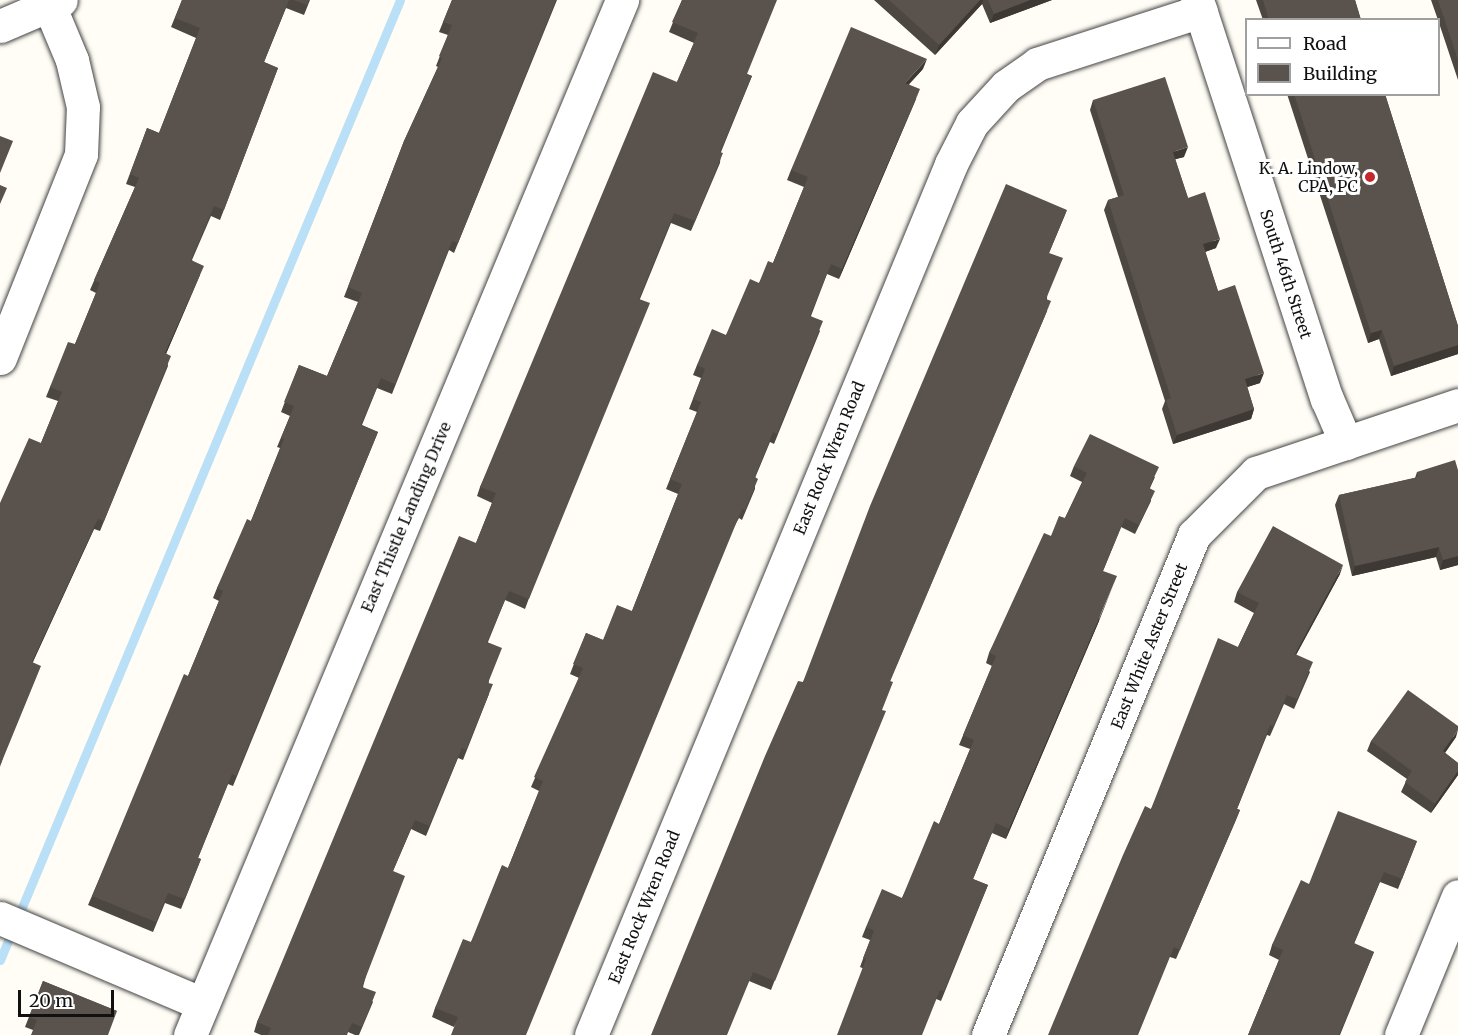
<!DOCTYPE html>
<html>
<head>
<meta charset="utf-8">
<style>
  body { margin:0 }
  #map { position:relative; width:1458px; height:1035px; overflow:hidden; background:#fffdf5; font-family:Merriweather,serif }
  div>[style] { position:absolute }
  .stream>* { height:9px; margin:-4.5px; padding:0 4.5px; transform-origin:4.5px; border-radius:4.5px; background:#b9e0f7 }
  .roads { filter:drop-shadow(0 0 2px #444) drop-shadow(0 0 2px #444) }
  .minor>* { height:33px; margin:-16.5px; padding:0 16.5px; transform-origin:16.5px; border-radius:16.5px; background:#fff }
  .wall>* { inset:0; background:#4d4742 }
  .shaded-wall>* { inset:0; background:#3f3936 }
  .building>* { inset:0; background:#5a524d }
  .dots>* { width:16px; height:16px; translate:-50% -50%; box-sizing:border-box; border:3px solid #fff; border-radius:50% }
  span { translate:-50% -50%; white-space:nowrap; text-align:center; line-height:1.15; -webkit-text-stroke:6px #fff; paint-order:stroke }
  .poi-label { font-size:16px; color:#111 }
  .right { translate:-100% -50%; text-align:right }
  .street-label { font-size:16px; color:#111 }
  .legend { position:absolute; left:1245px; top:18px; width:195px; height:78px; box-sizing:border-box; background:#fff; border:2px solid #a0a0a0; margin:0; padding:8px 10px; list-style:none; font-size:18px; color:#111 }
  .legend li { display:flex; align-items:center; gap:12px; height:30px }
  .legend b { width:30px; border:2px solid #a0a0a0 }
  .scale { position:absolute; left:18px; top:990px; width:96px; height:27px; box-sizing:border-box; border:3px solid #111; border-top:0; padding-left:8px; font-size:18px; line-height:21px; white-space:nowrap; color:#111; -webkit-text-stroke:4px #fff; paint-order:stroke }
</style>
</head>
<body>
<div id="map">
  <div class="stream">
    <i style="left:0;top:960px;width:1040px;rotate:-67.38deg"></i>
  </div>
  <div class="roads">
    <div class="minor">
      <i style="left:1197px;top:0;width:420px;rotate:72deg"></i>
      <i style="left:1327px;top:399px;width:48px;rotate:66.6deg"></i>
      <i style="left:0;top:26px;width:66px;rotate:-23.1deg"></i>
      <i style="left:0;top:358px;width:219px;rotate:-68.3deg"></i>
      <i style="left:81px;top:154px;width:47px;rotate:-87.6deg"></i>
      <i style="left:83px;top:107px;width:48px;rotate:-103.2deg"></i>
      <i style="left:72px;top:60px;width:60px;rotate:-112.7deg"></i>
      <i style="left:0;top:918px;width:220px;rotate:23deg"></i>
      <i style="left:190px;top:1035px;width:1122px;rotate:-67.34deg"></i>
      <i style="left:591px;top:1035px;width:942px;rotate:-67.54deg"></i>
      <i style="left:951px;top:164px;width:46px;rotate:-62.9deg"></i>
      <i style="left:972px;top:123px;width:50px;rotate:-47.4deg"></i>
      <i style="left:1006px;top:86px;width:38px;rotate:-35deg"></i>
      <i style="left:1037px;top:64px;width:172px;rotate:-17.9deg"></i>
      <i style="left:988px;top:1035px;width:541px;rotate:-67.61deg"></i>
      <i style="left:1194px;top:535px;width:88px;rotate:-45deg"></i>
      <i style="left:1256px;top:473px;width:213px;rotate:-18.6deg"></i>
      <i style="left:1401px;top:1035px;width:150px;rotate:-67.7deg"></i>
    </div>
  </div>
  <div class="wall">
    <i style="clip-path:polygon(182px 0,310px 0,304px 15px,286px 8px,264px 62px,278px 68px,220px 220px,211px 216px,192px 260px,200px 275px,166px 354px,168px 366px,100px 531px,94px 529px,33px 662px,0 767px,41px 443px,58px 401px,46px 397px,50px 387px,75px 344px,96px 293px,90px 290px,135px 187px,126px 184px,147px 128px,159px 133px,196px 38px,171px 27px)"></i>
    <i style="clip-path:polygon(452px 0,557px 0,454px 253px,449px 250px,392px 394px,377px 388px,362px 425px,378px 432px,233px 786px,228px 784px,198px 858px,201px 859px,181px 909px,165px 903px,153px 932px,88px 905px,188px 676px,219px 601px,213px 598px,217px 588px,251px 521px,280px 448px,277px 447px,290px 416px,281px 412px,299px 365px,327px 376px,358px 302px,344px 297px,404px 141px,438px 67px,436px 66px,448px 35px,439px 32px)"></i>
    <i style="clip-path:polygon(682px 0,747px 74px,752px 76px,721px 152px,720px 163px,691px 231px,671px 223px,640px 299px,525px 609px,505px 600px,488px 642px,489px 694px,463px 760px,458px 758px,426px 836px,411px 829px,393px 871px,363px 987px,373px 1002px,359px 1035px,355px 1035px,348px 1032px,347px 1035px,261px 1035px,254px 1032px,257px 1022px,476px 543px,492px 503px,477px 496px,480px 487px,677px 82px,694px 43px,669px 32px)"></i>
    <i style="clip-path:polygon(874px 0,1052px 0,990px 23px,982px 4px,935px 55px)"></i>
    <i style="clip-path:polygon(1256px 0,1355px 0,1361px 20px,1263px 20px)"></i>
    <i style="clip-path:polygon(1431px 0,1458px 0,1458px 80px,1438px 20px)"></i>
    <i style="clip-path:polygon(923px 69px,909px 84px,916px 99px,839px 279px,827px 274px,811px 316px,820px 331px,774px 444px,770px 442px,755px 478px,755px 489px,742px 520px,739px 518px,454px 1027px,432px 1017px,435px 1008px,471px 942px,508px 868px,539px 791px,531px 787px,579px 678px,570px 674px,586px 633px,603px 640px,632px 611px,678px 494px,666px 489px,697px 412px,689px 409px,701px 378px,693px 375px,697px 365px,726px 335px,759px 283px,773px 263px,804px 187px,787px 180px,791px 170px)"></i>
    <i style="clip-path:polygon(1287px 94px,1385px 94px,1458px 326px,1458px 354px,1391px 376px,1379px 339px,1368px 343px)"></i>
    <i style="clip-path:polygon(1093px 100px,1184px 157px,1175px 159px,1188px 198px,1216px 248px,1205px 252px,1218px 291px,1260px 383px,1247px 387px,1254px 409px,1251px 419px,1173px 444px,1162px 409px,1165px 401px,1104px 210px,1108px 200px,1118px 197px,1090px 110px)"></i>
    <i style="clip-path:polygon(1067px 210px,1049px 253px,1047px 299px,1047px 311px,890px 681px,771px 990px,749px 981px,803px 682px)"></i>
    <i style="clip-path:polygon(1074px 466px,1155px 477px,1150px 488px,1151px 501px,1135px 534px,1121px 527px,1103px 571px,1099px 621px,1006px 839px,992px 833px,973px 879px,988px 885px,941px 1001px,860px 967px,870px 940px,862px 937px,866px 927px,902px 898px,939px 824px,970px 749px,959px 745px,992px 666px,986px 663px,989px 653px,1051px 536px,1065px 518px,1082px 482px,1070px 476px)"></i>
    <i style="clip-path:polygon(1458px 470px,1458px 565px,1440px 570px,1436px 557px,1352px 576px,1335px 505px,1339px 495px,1415px 478px,1417px 472px)"></i>
    <i style="clip-path:polygon(1340px 574px,1296px 655px,1310px 672px,1294px 709px,1284px 704px,1270px 736px,1267px 735px,1237px 809px,1240px 810px,1236px 820px,1176px 959px,1170px 957px,1151px 809px,1238px 647px,1254px 613px,1234px 602px,1237px 592px)"></i>
    <i style="clip-path:polygon(1456px 737px,1445px 753px,1458px 763px,1458px 775px,1431px 813px,1401px 792px,1407px 779px,1367px 751px,1371px 741px)"></i>
    <i style="clip-path:polygon(1417px 841px,1398px 889px,1380px 882px,1354px 944px,1374px 952px,1340px 1035px,1248px 1035px,1279px 960px,1269px 955px,1272px 945px,1309px 884px)"></i>
    <i style="clip-path:polygon(43px 981px,117px 1011px,33px 1030px,25px 1027px)"></i>
  </div>
  <div class="shaded-wall">
    <i style="clip-path:polygon(980px 0,983px 0,982px 4px,935px 55px,939px 45px)"></i>
    <i style="clip-path:polygon(1030px 0,1052px 0,990px 23px,994px 14px)"></i>
    <i style="clip-path:polygon(927px 59px,923px 69px,901px 93px,905px 83px)"></i>
    <i style="clip-path:polygon(920px 89px,916px 99px,839px 279px,842px 269px)"></i>
    <i style="clip-path:polygon(1188px 147px,1184px 157px,1169px 161px,1173px 152px)"></i>
    <i style="clip-path:polygon(1220px 239px,1216px 248px,1199px 254px,1203px 244px)"></i>
    <i style="clip-path:polygon(204px 266px,200px 275px,162px 363px,165px 353px)"></i>
    <i style="clip-path:polygon(1051px 301px,1047px 311px,886px 691px,890px 681px)"></i>
    <i style="clip-path:polygon(1382px 330px,1379px 339px,1368px 343px,1371px 333px)"></i>
    <i style="clip-path:polygon(1458px 345px,1458px 354px,1391px 376px,1394px 366px)"></i>
    <i style="clip-path:polygon(1264px 373px,1260px 383px,1241px 389px,1245px 379px)"></i>
    <i style="clip-path:polygon(1254px 409px,1251px 419px,1173px 444px,1177px 435px)"></i>
    <i style="clip-path:polygon(98px 519px,94px 529px,28px 672px,32px 662px)"></i>
    <i style="clip-path:polygon(1439px 547px,1436px 557px,1352px 576px,1355px 566px)"></i>
    <i style="clip-path:polygon(1458px 556px,1458px 565px,1440px 570px,1443px 560px)"></i>
    <i style="clip-path:polygon(1343px 565px,1340px 574px,1291px 664px,1295px 654px)"></i>
    <i style="clip-path:polygon(1113px 586px,1099px 621px,1006px 839px,1009px 829px)"></i>
    <i style="clip-path:polygon(1458px 730px,1456px 737px,1439px 761px,1443px 751px)"></i>
    <i style="clip-path:polygon(1458px 771px,1458px 775px,1431px 813px,1435px 804px)"></i>
  </div>
  <div class="building">
    <i style="clip-path:polygon(182px 0,289px 0,264px 62px,278px 68px,224px 210px,214px 206px,191px 260px,204px 266px,165px 353px,171px 356px,104px 521px,98px 519px,32px 662px,41px 666px,0 766px,0 503px,29px 438px,41px 443px,62px 392px,50px 387px,68px 342px,75px 344px,100px 283px,94px 280px,139px 178px,130px 174px,147px 128px,159px 133px,200px 28px,175px 18px)"></i>
    <i style="clip-path:polygon(293px 0,309px 0,307px 5px)"></i>
    <i style="clip-path:polygon(452px 0,556px 0,458px 243px,452px 241px,395px 384px,381px 378px,361px 425px,378px 432px,236px 776px,232px 774px,198px 858px,201px 859px,185px 899px,168px 893px,156px 922px,92px 896px,184px 674px,188px 676px,223px 591px,217px 588px,247px 519px,251px 521px,284px 439px,281px 438px,294px 406px,284px 402px,299px 365px,327px 376px,362px 293px,348px 287px,404px 141px,442px 58px,439px 56px,452px 25px,443px 22px)"></i>
    <i style="clip-path:polygon(682px 0,777px 0,747px 74px,752px 76px,720px 152px,723px 153px,695px 221px,674px 213px,639px 299px,650px 303px,529px 599px,509px 591px,487px 642px,502px 648px,488px 683px,493px 684px,466px 750px,462px 748px,429px 826px,415px 820px,393px 871px,405px 876px,362px 987px,376px 992px,362px 1027px,352px 1023px,346px 1035px,268px 1035px,271px 1028px,257px 1022px,459px 536px,476px 543px,496px 493px,480px 487px,653px 72px,677px 82px,698px 33px,672px 22px)"></i>
    <i style="clip-path:polygon(889px 0,980px 0,939px 45px)"></i>
    <i style="clip-path:polygon(988px 0,1030px 0,994px 14px)"></i>
    <i style="clip-path:polygon(1263px 0,1355px 0,1361px 20px,1269px 20px)"></i>
    <i style="clip-path:polygon(1438px 0,1458px 0,1458px 60px)"></i>
    <i style="clip-path:polygon(851px 27px,927px 59px,905px 83px,920px 89px,842px 269px,831px 264px,810px 316px,823px 321px,777px 434px,773px 432px,755px 477px,758px 479px,745px 510px,742px 509px,526px 1035px,451px 1035px,458px 1017px,435px 1008px,463px 939px,471px 942px,502px 865px,508px 868px,543px 781px,534px 777px,583px 668px,573px 664px,586px 633px,603px 640px,617px 605px,632px 611px,682px 484px,670px 479px,701px 402px,693px 399px,705px 369px,697px 365px,712px 329px,726px 335px,750px 279px,759px 283px,768px 261px,773px 263px,808px 177px,791px 170px)"></i>
    <i style="clip-path:polygon(1165px 77px,1188px 147px,1173px 152px,1188px 198px,1205px 192px,1220px 239px,1203px 244px,1218px 291px,1235px 285px,1264px 373px,1245px 379px,1254px 409px,1177px 435px,1166px 400px,1171px 398px,1108px 200px,1124px 195px,1093px 100px)"></i>
    <i style="clip-path:polygon(1294px 94px,1385px 94px,1458px 326px,1458px 345px,1394px 366px,1382px 330px,1371px 333px)"></i>
    <i style="clip-path:polygon(0 136px,13px 141px,0 173px)"></i>
    <i style="clip-path:polygon(1006px 184px,1067px 210px,1049px 253px,1063px 258px,1046px 299px,1051px 301px,890px 681px,893px 682px,882px 710px,886px 711px,775px 981px,753px 972px,727px 1035px,651px 1035px,765px 756px,798px 681px,803px 682px,870px 506px)"></i>
    <i style="clip-path:polygon(0 185px,7px 188px,0 204px)"></i>
    <i style="clip-path:polygon(1090px 434px,1159px 467px,1149px 488px,1155px 491px,1139px 525px,1125px 518px,1103px 571px,1117px 576px,1009px 829px,996px 823px,973px 879px,988px 885px,944px 991px,940px 990px,922px 1035px,837px 1035px,866px 959px,863px 958px,874px 931px,866px 927px,882px 889px,902px 898px,934px 821px,939px 824px,974px 740px,963px 735px,996px 656px,989px 653px,1044px 533px,1051px 536px,1059px 516px,1065px 518px,1087px 473px,1074px 466px)"></i>
    <i style="clip-path:polygon(1455px 460px,1458px 470px,1458px 556px,1443px 560px,1439px 547px,1355px 566px,1339px 495px,1418px 477px,1417px 472px)"></i>
    <i style="clip-path:polygon(1273px 526px,1343px 565px,1295px 654px,1313px 662px,1297px 699px,1287px 695px,1273px 726px,1270px 725px,1237px 809px,1240px 810px,1180px 950px,1174px 947px,1138px 1035px,1048px 1035px,1123px 855px,1145px 806px,1151px 809px,1218px 638px,1238px 647px,1259px 603px,1237px 592px)"></i>
    <i style="clip-path:polygon(1408px 690px,1458px 726px,1458px 730px,1443px 751px,1458px 763px,1458px 771px,1435px 804px,1405px 782px,1412px 771px,1371px 741px)"></i>
    <i style="clip-path:polygon(1338px 811px,1417px 841px,1402px 879px,1384px 872px,1354px 943px,1374px 952px,1339px 1035px,1248px 1035px,1283px 950px,1272px 945px,1301px 880px,1309px 884px)"></i>
    <i style="clip-path:polygon(43px 981px,117px 1011px,108px 1035px,31px 1035px,37px 1020px,29px 1017px)"></i>
  </div>
  <div class="dots">
    <i style="left:1370px;top:177px;background:#c4262e"></i>
  </div>
  <div class="poi-label">
    <span class="right" style="left:1358px;top:177px">K. A. Lindow,<br>CPA, PC</span>
  </div>
  <div class="street-label">
    <span style="left:1286px;top:274px;rotate:72deg">South 46th Street</span>
    <span style="left:829px;top:458px;rotate:-68deg">East Rock Wren Road</span>
    <span style="left:406px;top:517px;rotate:-67deg">East Thistle Landing Drive</span>
    <span style="left:1149px;top:646px;rotate:-68deg">East White Aster Street</span>
    <span style="left:644px;top:907px;rotate:-68deg">East Rock Wren Road</span>
  </div>
  <ul class="legend">
  <li><b style="height:8px;background:#fff"></b>Road</li>
  <li><b style="height:16px;background:#5a524d"></b>Building</li>
  </ul>
  <div class="scale">20 m</div>
</div>
</body>
</html>
